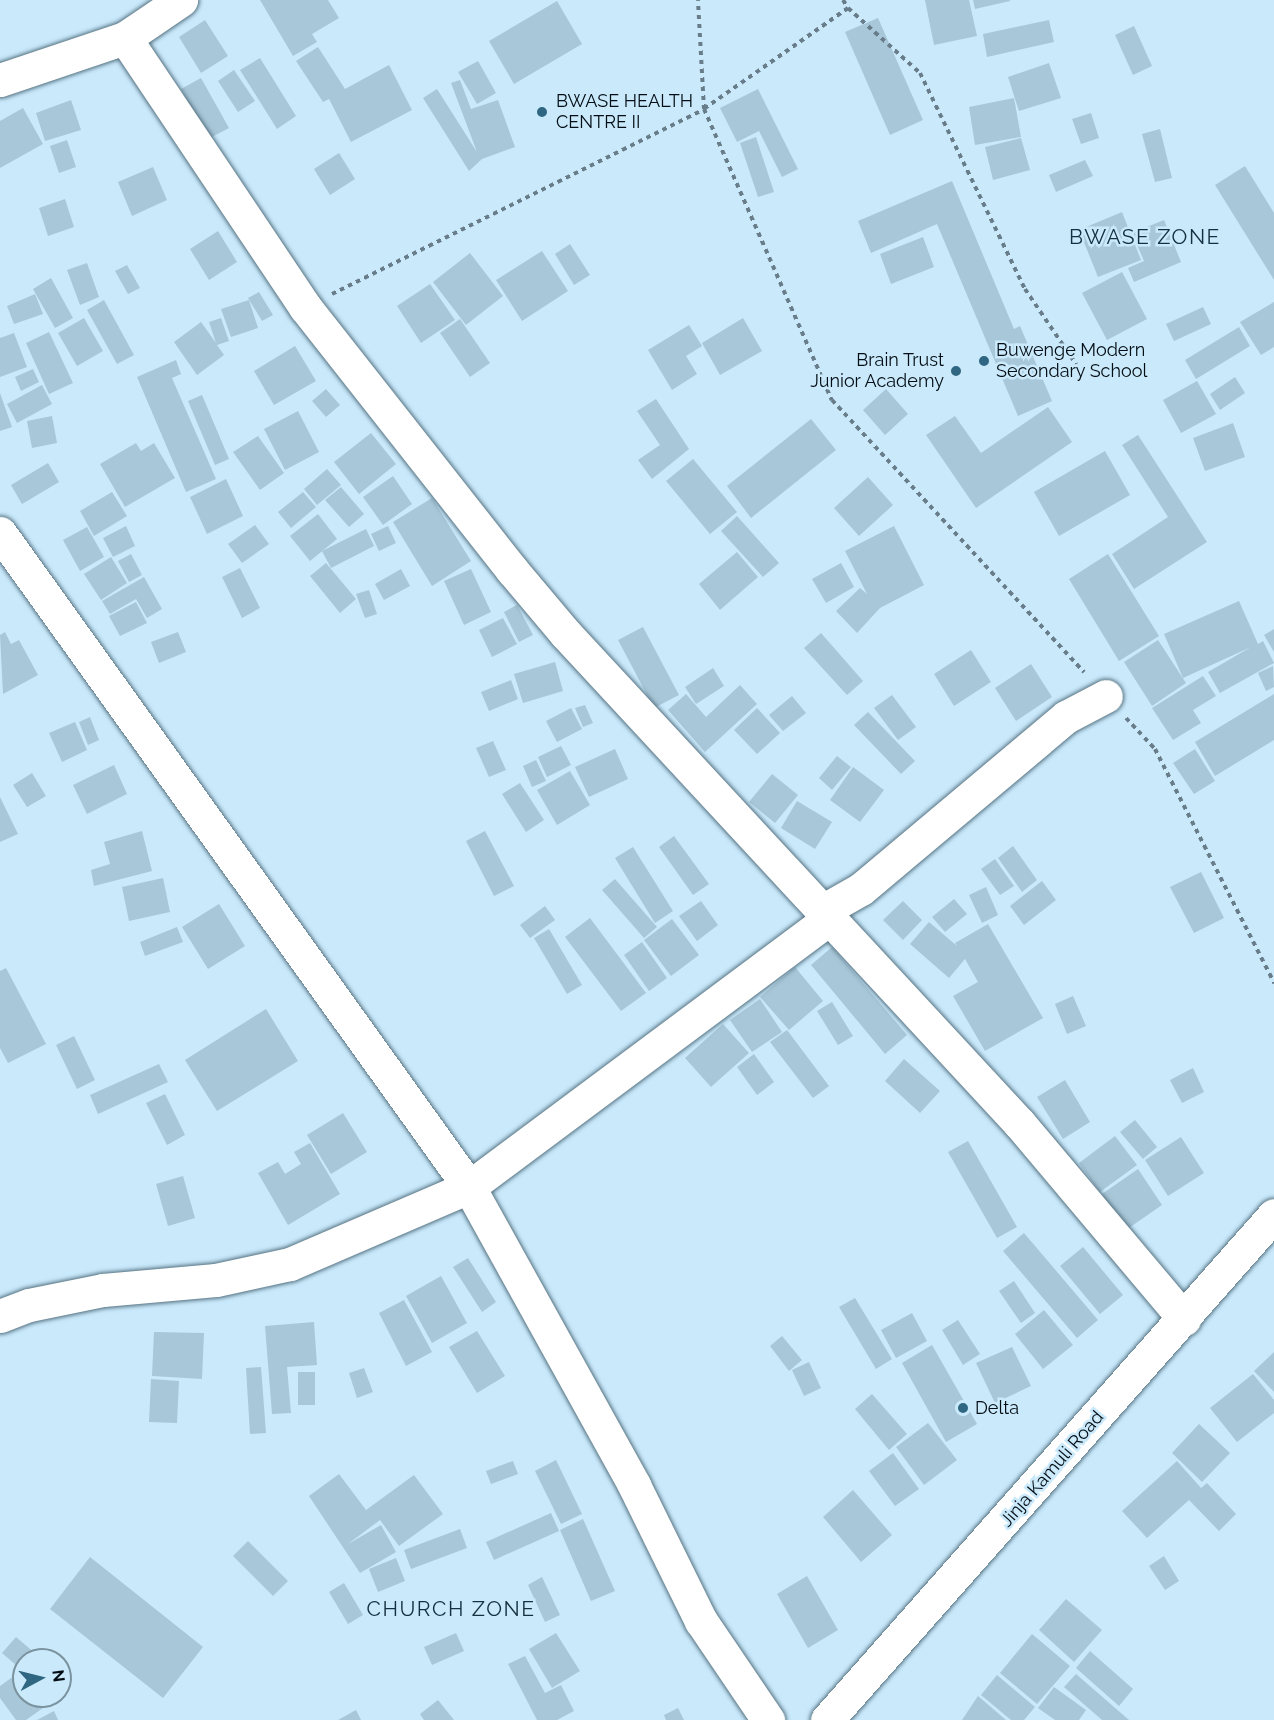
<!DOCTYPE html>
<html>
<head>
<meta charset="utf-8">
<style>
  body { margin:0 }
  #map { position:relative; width:1274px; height:1720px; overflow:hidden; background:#caeafc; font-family:Raleway,sans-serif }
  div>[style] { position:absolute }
  .building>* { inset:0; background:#a8c7d8 }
  .path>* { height:4px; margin-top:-2px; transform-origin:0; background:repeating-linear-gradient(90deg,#687d89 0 4.5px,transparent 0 9px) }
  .roads { filter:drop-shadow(0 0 2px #567382) drop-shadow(0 0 2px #567382) }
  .minor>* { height:33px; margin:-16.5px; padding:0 16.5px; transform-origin:16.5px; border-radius:16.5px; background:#fff }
  .major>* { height:33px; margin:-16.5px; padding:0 16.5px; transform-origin:16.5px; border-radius:16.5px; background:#fff }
  .dots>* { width:16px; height:16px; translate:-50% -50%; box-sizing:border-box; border:3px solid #caeafc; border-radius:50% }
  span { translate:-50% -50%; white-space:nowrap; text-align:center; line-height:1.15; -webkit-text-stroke:5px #caeafc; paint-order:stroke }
  .poi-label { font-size:18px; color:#040d13 }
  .left { translate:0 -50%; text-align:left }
  .right { translate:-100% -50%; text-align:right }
  .street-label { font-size:18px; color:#040d13 }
  .quarter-label { font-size:21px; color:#15303e; letter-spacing:1.5px }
  .north { position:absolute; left:12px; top:1648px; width:60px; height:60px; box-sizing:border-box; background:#caeafc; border:2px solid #7b929f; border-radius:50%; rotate:83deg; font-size:16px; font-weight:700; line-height:24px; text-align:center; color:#040d13 }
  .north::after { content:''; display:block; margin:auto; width:21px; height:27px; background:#2f6681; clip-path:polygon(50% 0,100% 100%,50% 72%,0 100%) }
</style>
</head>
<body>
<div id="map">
  <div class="building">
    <i style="clip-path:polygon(260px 0,328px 0,339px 18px,312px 34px,317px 42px,293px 56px)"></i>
    <i style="clip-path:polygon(925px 0,969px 0,977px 36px,934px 45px)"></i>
    <i style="clip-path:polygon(973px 0,1010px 0,1010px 1px,975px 9px)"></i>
    <i style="clip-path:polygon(557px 1px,582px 44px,514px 84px,489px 41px)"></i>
    <i style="clip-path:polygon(878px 18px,923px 120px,890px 135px,845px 32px)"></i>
    <i style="clip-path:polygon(205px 20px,228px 56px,201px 73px,179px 37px)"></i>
    <i style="clip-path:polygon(1049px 20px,1054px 42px,987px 57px,983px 34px)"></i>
    <i style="clip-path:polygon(1134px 26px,1152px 66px,1133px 75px,1115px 35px)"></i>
    <i style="clip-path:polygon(318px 47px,345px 89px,389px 65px,412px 110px,351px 142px,329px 99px,323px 102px,296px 61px)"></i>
    <i style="clip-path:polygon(260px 58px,296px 116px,277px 129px,240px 70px)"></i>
    <i style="clip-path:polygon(478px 61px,496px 93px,477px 104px,458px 72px)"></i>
    <i style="clip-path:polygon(1049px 63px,1061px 98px,1019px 111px,1008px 77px)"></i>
    <i style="clip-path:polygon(234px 70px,255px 101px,238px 112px,218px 81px)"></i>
    <i style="clip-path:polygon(201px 78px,229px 128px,208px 139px,181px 89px)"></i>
    <i style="clip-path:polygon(460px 80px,471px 109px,498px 100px,515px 147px,482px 159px,469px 171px,423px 98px,437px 89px,477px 152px,451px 83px)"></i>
    <i style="clip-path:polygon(758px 89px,798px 169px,782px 177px,759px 131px,737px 142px,720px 108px)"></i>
    <i style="clip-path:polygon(1014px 98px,1021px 137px,975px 145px,969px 107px)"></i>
    <i style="clip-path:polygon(71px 100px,81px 130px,45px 141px,36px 113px)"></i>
    <i style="clip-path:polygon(23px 108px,43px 144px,0 168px,0 121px)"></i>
    <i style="clip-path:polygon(1091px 113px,1099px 138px,1081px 144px,1072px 119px)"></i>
    <i style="clip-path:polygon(1160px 129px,1172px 178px,1155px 182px,1142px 134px)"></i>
    <i style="clip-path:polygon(756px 137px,774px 192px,758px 197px,740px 143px)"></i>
    <i style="clip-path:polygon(1021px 138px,1030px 170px,993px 180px,985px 147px)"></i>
    <i style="clip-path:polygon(67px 140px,76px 167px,59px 173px,50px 146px)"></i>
    <i style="clip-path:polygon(339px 153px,355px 179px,330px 195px,314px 169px)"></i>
    <i style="clip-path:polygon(1085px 160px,1093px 176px,1056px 192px,1049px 175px)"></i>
    <i style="clip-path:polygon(1245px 166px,1274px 213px,1274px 280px,1215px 185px)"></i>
    <i style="clip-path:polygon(153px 167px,167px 200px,132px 216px,118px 182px)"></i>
    <i style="clip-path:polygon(952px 181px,1014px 329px,1020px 326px,1052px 401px,1018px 416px,937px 224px,871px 253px,858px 221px)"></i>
    <i style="clip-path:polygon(65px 199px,74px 227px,48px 236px,39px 208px)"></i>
    <i style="clip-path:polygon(1122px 212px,1141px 260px,1098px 277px,1079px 230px)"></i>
    <i style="clip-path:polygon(1164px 220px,1181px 262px,1134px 282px,1128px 268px,1144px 261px,1132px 233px)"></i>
    <i style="clip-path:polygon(218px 231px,237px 262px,209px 280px,190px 249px)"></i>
    <i style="clip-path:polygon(923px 237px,934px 267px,891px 284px,880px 254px)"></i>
    <i style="clip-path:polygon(570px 244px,590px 275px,574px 285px,555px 254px)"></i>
    <i style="clip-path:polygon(542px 251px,568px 291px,522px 321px,496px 280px)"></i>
    <i style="clip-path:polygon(470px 253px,503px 296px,466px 325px,433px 282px)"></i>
    <i style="clip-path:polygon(87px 263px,99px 297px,80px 305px,67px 270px)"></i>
    <i style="clip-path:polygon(127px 265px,140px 288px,128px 294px,115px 271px)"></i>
    <i style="clip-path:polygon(1122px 272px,1147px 319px,1107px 340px,1082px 293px)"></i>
    <i style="clip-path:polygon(51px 278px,73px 318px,55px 328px,33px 289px)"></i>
    <i style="clip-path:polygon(430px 284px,455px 320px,421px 343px,397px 306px)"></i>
    <i style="clip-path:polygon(259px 292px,273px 315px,262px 321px,248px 298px)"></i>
    <i style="clip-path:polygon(35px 294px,43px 314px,14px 324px,7px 306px)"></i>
    <i style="clip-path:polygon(104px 300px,134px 355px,117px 364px,87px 310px)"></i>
    <i style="clip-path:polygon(249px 300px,258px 328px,231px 337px,221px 309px)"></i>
    <i style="clip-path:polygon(1274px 302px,1274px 347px,1261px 355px,1240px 322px)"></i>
    <i style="clip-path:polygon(1203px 307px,1211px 324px,1174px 341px,1166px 324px)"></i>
    <i style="clip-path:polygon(84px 318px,103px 351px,77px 366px,58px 333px)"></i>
    <i style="clip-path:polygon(221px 318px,229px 341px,217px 345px,224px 355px,197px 375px,174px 342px,201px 322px,216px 343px,209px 322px)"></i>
    <i style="clip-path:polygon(743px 318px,762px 351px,720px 375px,702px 343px)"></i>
    <i style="clip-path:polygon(460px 319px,490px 363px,470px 377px,440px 333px)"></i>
    <i style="clip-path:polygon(689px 325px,702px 346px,686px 356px,697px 374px,672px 390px,648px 350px)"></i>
    <i style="clip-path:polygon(1239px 327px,1250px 346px,1196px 379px,1185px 360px)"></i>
    <i style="clip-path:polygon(49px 332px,73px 383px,49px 394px,26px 343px)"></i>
    <i style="clip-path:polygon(14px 333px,27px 367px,0 377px,0 338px)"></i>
    <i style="clip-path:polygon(295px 346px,316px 381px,274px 405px,254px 371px)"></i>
    <i style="clip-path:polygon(176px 360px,181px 374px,172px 378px,216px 479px,186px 492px,137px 377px)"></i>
    <i style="clip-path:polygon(33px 369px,39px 382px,21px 391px,15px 377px)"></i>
    <i style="clip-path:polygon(1235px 377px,1245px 393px,1220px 410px,1210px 394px)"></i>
    <i style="clip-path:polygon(1197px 381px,1216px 414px,1181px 433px,1163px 400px)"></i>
    <i style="clip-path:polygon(42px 385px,52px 404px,17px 423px,7px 404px)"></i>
    <i style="clip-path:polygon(326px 389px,340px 405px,326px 417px,312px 401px)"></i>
    <i style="clip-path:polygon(886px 389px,908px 414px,885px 435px,863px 410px)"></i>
    <i style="clip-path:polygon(0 393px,12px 427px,0 431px)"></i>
    <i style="clip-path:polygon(202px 395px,229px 459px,215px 465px,188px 401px)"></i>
    <i style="clip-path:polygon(656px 399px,689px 449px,652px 479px,638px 460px,660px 445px,637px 411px)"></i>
    <i style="clip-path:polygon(1048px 407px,1072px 442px,976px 508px,926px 435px,955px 416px,981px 453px)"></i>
    <i style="clip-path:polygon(298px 411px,319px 452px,285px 470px,264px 429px)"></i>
    <i style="clip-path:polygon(52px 416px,57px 443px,32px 448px,27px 421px)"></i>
    <i style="clip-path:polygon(811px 419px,836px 450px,751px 518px,727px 486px)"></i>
    <i style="clip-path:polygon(1233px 423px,1245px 457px,1205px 471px,1193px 438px)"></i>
    <i style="clip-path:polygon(371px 433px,396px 464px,359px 494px,334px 462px)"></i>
    <i style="clip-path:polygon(1138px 435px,1207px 542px,1134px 589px,1112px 554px,1168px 517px,1122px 445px)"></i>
    <i style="clip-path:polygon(258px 436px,284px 473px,260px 490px,233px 452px)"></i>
    <i style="clip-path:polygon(136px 443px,141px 451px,154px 443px,175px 478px,125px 507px,100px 464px)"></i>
    <i style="clip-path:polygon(1105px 451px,1130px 495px,1059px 536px,1034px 492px)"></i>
    <i style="clip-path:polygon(693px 459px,737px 512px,710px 534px,666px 481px)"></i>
    <i style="clip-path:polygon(48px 463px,59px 482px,22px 504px,11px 485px)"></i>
    <i style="clip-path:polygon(327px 469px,341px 485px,317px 505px,304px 489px)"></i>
    <i style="clip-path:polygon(393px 476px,412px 504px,383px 525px,363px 497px)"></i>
    <i style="clip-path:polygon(868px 477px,893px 505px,859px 536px,834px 508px)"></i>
    <i style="clip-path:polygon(226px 479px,243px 516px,207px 534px,190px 497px)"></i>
    <i style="clip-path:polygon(341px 487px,364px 514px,349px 527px,325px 500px)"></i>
    <i style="clip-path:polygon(112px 492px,127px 516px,94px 536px,80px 511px)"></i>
    <i style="clip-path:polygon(303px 492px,316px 507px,291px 528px,278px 512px)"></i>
    <i style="clip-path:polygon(432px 498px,471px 561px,432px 586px,393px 522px)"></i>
    <i style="clip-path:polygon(318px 514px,337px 539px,310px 561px,290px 536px)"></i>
    <i style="clip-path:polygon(737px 516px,779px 563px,763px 577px,721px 531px)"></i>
    <i style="clip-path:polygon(255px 525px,269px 544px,242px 563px,228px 544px)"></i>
    <i style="clip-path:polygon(126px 526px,135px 546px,113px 557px,103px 538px)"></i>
    <i style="clip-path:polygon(388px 526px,396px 543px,379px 551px,371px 534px)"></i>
    <i style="clip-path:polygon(894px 526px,924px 585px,880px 608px,857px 633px,836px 611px,860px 588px,867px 594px,845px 551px)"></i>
    <i style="clip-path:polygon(87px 527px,104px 557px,80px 571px,63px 540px)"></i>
    <i style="clip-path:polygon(366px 529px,374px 546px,331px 568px,322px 551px)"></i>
    <i style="clip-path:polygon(737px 552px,758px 577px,720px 610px,699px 584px)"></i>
    <i style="clip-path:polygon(131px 554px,142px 575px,129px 582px,118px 561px)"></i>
    <i style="clip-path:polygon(1108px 554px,1159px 636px,1119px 661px,1069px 579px)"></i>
    <i style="clip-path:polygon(111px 557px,127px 583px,101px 600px,84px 574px)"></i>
    <i style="clip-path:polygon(326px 563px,356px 599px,340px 613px,310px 576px)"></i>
    <i style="clip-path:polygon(841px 563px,854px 587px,826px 603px,812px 579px)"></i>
    <i style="clip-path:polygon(240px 568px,260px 608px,242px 618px,222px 577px)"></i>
    <i style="clip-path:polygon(401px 569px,410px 586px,384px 600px,375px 584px)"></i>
    <i style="clip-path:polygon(471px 569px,491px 612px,464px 625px,444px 581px)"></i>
    <i style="clip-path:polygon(144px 577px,162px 609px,147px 618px,136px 599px,110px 614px,102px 601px)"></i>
    <i style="clip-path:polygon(369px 590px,377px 614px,365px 618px,356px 594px)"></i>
    <i style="clip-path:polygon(1239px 601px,1258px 644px,1263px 641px,1274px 663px,1220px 693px,1208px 672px,1251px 647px,1183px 678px,1164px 634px)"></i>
    <i style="clip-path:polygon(136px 602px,147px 623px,120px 636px,109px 616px)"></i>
    <i style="clip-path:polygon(517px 605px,533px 635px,519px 642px,504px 612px)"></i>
    <i style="clip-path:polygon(503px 618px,517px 644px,492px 657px,479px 630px)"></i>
    <i style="clip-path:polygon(643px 627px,679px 695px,654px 708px,618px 640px)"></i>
    <i style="clip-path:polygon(1274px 629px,1274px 652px,1264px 635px)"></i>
    <i style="clip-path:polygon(5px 632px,11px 644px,19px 640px,38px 675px,3px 694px,0 635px)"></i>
    <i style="clip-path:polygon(178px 632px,186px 652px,159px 663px,151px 642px)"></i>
    <i style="clip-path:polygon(821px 633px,863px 681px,847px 695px,804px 648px)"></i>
    <i style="clip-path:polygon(1158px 640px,1186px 683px,1152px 706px,1124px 662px)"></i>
    <i style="clip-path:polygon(971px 650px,991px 682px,954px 706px,934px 674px)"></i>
    <i style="clip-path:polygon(555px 662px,563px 691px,523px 703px,514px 674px)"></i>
    <i style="clip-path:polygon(1031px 664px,1052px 697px,1016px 721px,995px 688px)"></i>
    <i style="clip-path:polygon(1273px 666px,1274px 687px,1266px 691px,1258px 673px)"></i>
    <i style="clip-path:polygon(713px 668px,724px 686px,696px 704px,685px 687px)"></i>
    <i style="clip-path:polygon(1203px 676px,1216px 696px,1193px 710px,1201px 723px,1173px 740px,1152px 708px)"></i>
    <i style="clip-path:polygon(511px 680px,518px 699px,489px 711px,481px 692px)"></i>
    <i style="clip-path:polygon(740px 685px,757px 704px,705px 752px,668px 710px,686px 694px,706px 717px)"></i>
    <i style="clip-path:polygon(1274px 694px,1274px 740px,1215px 776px,1195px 742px)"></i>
    <i style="clip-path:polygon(892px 695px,916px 727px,898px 740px,874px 708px)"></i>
    <i style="clip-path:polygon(792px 696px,806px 713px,783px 731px,769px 715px)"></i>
    <i style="clip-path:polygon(585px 705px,593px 723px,583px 727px,575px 708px)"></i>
    <i style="clip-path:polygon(571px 708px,582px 729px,557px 742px,546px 721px)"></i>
    <i style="clip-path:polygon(757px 708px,780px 733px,757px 754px,734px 730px)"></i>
    <i style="clip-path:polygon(868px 712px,915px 761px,901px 774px,854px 725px)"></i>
    <i style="clip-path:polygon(90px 717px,99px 740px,88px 745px,79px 722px)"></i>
    <i style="clip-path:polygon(75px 722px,87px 750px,62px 762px,49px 733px)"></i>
    <i style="clip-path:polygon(493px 741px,506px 770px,489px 777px,476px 748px)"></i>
    <i style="clip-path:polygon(561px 746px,571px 765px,547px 777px,538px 757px)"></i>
    <i style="clip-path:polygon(615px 749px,628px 779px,589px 797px,575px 767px)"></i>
    <i style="clip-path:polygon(1195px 749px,1215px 781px,1194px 794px,1173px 763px)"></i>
    <i style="clip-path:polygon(837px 756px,851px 767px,832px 790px,819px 778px)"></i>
    <i style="clip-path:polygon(536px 760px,546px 781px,532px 787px,523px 766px)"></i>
    <i style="clip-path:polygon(114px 765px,127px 794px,87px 814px,73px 785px)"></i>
    <i style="clip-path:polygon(853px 767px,884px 790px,860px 822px,830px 800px)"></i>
    <i style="clip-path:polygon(570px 771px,590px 805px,557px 825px,537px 790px)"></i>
    <i style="clip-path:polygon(32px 773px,46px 796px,27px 807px,13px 785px)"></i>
    <i style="clip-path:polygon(772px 774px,798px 795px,775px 823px,749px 802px)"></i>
    <i style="clip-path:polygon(520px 783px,544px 820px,526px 832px,502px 794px)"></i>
    <i style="clip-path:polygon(0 797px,18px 834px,0 842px)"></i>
    <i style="clip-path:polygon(797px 801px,832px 822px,815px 849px,781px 828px)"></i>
    <i style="clip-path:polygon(142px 831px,152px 871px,94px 886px,91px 870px,110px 864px,104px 842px)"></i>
    <i style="clip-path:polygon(485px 831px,514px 886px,494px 896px,466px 841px)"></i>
    <i style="clip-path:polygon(674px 836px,709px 884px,693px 895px,659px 847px)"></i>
    <i style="clip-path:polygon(1013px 846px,1037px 880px,1022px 892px,998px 858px)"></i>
    <i style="clip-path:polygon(633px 847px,673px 911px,655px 923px,615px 858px)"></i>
    <i style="clip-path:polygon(995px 859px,1014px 886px,1000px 895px,981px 869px)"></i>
    <i style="clip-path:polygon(1201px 872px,1224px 918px,1194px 933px,1170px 887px)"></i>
    <i style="clip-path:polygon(163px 878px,170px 912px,129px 921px,122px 887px)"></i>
    <i style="clip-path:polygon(615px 879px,657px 927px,644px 938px,602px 890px)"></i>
    <i style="clip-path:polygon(1042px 881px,1056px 900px,1024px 925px,1010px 906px)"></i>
    <i style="clip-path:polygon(986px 887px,998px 915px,982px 923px,969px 895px)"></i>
    <i style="clip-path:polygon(954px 899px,967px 914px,945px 932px,932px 917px)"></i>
    <i style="clip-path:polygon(701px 901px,718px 925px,697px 941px,679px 916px)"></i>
    <i style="clip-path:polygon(903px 901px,922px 920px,903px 940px,883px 920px)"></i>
    <i style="clip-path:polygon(219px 904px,245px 946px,208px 969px,182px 927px)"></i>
    <i style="clip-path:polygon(545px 906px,555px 920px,530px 938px,520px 925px)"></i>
    <i style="clip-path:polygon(590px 918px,646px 993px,621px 1011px,565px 937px)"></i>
    <i style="clip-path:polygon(672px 919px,699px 955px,671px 976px,644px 940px)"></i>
    <i style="clip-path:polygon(929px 922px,957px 946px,955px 943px,988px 924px,1043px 1018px,985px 1051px,953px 996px,978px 982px,965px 959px,949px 978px,910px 944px)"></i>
    <i style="clip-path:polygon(177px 927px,183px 942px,145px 956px,140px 942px)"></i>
    <i style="clip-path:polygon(549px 929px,582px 985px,567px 994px,534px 938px)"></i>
    <i style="clip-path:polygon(642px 942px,667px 978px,649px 991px,624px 955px)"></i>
    <i style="clip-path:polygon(832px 947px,907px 1035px,885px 1054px,811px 965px)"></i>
    <i style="clip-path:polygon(795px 967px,823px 1001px,789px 1030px,760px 997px)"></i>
    <i style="clip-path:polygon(6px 968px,46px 1044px,8px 1063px,0 1048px,0 971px)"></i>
    <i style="clip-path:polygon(1073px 996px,1086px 1026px,1067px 1034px,1055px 1004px)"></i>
    <i style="clip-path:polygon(760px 999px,782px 1032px,752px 1052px,730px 1020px)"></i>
    <i style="clip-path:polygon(832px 1002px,853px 1036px,838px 1045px,817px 1011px)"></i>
    <i style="clip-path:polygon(266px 1009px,298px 1061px,217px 1111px,185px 1060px)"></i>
    <i style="clip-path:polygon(723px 1024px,749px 1053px,711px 1087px,685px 1058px)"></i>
    <i style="clip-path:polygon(787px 1030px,829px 1086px,813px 1098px,770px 1042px)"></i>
    <i style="clip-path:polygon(74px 1036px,95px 1080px,77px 1089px,56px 1045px)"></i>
    <i style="clip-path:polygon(754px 1054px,774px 1082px,757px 1095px,737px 1067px)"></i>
    <i style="clip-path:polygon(904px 1059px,940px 1091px,920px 1113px,885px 1081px)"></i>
    <i style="clip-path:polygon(159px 1064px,168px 1082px,98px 1114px,90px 1095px)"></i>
    <i style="clip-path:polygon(1193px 1068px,1204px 1092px,1182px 1103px,1170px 1080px)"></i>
    <i style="clip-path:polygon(1065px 1080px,1090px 1122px,1063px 1139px,1037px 1097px)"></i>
    <i style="clip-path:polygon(165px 1094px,185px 1135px,167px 1145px,146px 1103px)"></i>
    <i style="clip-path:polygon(343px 1113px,367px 1152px,331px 1174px,307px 1135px)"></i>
    <i style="clip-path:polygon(1135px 1120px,1157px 1147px,1143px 1159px,1120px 1132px)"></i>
    <i style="clip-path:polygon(1115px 1136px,1137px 1165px,1100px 1192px,1079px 1163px)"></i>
    <i style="clip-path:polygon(1181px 1137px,1204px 1173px,1168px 1196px,1145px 1160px)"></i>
    <i style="clip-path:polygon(968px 1141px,1017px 1227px,997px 1238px,948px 1152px)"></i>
    <i style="clip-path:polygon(310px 1143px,340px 1194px,288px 1225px,258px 1173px,278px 1162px,285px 1174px,301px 1164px,294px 1152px)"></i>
    <i style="clip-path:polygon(1138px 1169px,1162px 1205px,1126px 1230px,1102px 1194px)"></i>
    <i style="clip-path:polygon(183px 1176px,195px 1218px,168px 1226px,156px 1184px)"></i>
    <i style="clip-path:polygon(1024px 1233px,1098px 1320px,1077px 1338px,1003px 1251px)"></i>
    <i style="clip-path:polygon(1083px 1247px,1123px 1295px,1100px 1314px,1060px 1266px)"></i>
    <i style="clip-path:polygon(468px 1258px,496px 1302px,482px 1312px,453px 1267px)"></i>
    <i style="clip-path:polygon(441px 1276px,467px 1323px,432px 1343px,406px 1296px)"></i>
    <i style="clip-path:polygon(1014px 1281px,1035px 1313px,1021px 1323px,999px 1291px)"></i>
    <i style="clip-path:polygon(855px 1298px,892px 1359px,876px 1369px,839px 1307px)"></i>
    <i style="clip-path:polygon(404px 1300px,432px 1352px,406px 1366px,379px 1313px)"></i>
    <i style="clip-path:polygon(1044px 1310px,1073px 1345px,1043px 1369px,1015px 1334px)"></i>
    <i style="clip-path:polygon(912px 1313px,927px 1341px,896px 1358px,881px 1330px)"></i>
    <i style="clip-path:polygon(958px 1320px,980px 1354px,963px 1365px,942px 1330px)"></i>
    <i style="clip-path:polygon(314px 1322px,317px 1365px,287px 1367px,291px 1413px,272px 1414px,265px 1326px)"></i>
    <i style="clip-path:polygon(477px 1331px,505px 1376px,477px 1393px,449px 1347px)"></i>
    <i style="clip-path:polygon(154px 1332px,204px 1333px,202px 1379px,152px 1376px)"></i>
    <i style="clip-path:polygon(782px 1336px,802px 1360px,789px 1371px,770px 1346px)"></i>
    <i style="clip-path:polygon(932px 1345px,977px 1424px,946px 1442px,902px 1363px)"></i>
    <i style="clip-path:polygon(1012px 1347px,1031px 1386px,995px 1403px,976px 1363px)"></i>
    <i style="clip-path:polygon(1274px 1352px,1274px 1392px,1254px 1371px)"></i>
    <i style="clip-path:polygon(809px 1362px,821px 1388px,804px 1396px,792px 1370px)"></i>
    <i style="clip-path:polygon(261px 1367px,266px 1433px,250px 1434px,246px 1368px)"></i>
    <i style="clip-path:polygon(364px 1368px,373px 1392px,357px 1398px,349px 1373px)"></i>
    <i style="clip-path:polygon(298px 1372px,315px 1372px,315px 1405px,298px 1405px)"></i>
    <i style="clip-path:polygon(1253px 1374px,1274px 1400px,1274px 1413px,1237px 1442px,1210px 1408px)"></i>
    <i style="clip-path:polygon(151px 1379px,179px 1381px,177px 1423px,149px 1422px)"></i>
    <i style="clip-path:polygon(872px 1394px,907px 1434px,889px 1450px,855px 1409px)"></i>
    <i style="clip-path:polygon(928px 1423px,957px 1460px,924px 1485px,896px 1447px)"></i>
    <i style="clip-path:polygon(1199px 1424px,1230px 1453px,1202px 1482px,1172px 1453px)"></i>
    <i style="clip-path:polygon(893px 1453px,919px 1489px,895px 1506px,869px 1471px)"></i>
    <i style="clip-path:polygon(556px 1460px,582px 1514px,561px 1524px,535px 1471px)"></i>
    <i style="clip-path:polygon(513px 1461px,518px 1474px,491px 1484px,486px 1471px)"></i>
    <i style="clip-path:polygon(1177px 1461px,1201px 1488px,1207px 1483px,1236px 1514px,1219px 1531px,1189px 1500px,1147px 1538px,1122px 1511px)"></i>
    <i style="clip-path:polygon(339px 1474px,366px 1510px,414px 1475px,443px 1514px,399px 1546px,380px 1520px,348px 1544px,381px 1525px,396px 1552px,360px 1573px,309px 1496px)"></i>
    <i style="clip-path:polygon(853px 1490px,892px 1535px,861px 1562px,823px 1517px)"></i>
    <i style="clip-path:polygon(551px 1513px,559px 1531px,494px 1560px,486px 1542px)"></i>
    <i style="clip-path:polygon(583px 1519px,615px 1591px,591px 1601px,560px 1530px)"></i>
    <i style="clip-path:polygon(460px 1529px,467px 1548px,411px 1569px,404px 1550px)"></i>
    <i style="clip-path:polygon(248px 1541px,288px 1581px,273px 1596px,233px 1556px)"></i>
    <i style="clip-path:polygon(1164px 1556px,1179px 1581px,1165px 1590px,1149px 1566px)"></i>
    <i style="clip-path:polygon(90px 1557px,203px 1647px,163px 1698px,50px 1609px)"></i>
    <i style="clip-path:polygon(396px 1558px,405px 1581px,378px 1592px,369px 1569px)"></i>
    <i style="clip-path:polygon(807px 1576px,838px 1630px,808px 1648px,777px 1594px)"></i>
    <i style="clip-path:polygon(542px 1577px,560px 1615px,545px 1622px,528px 1585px)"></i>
    <i style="clip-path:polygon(344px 1583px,363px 1615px,348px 1624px,329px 1592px)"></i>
    <i style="clip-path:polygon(1066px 1599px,1102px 1630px,1074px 1662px,1039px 1630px)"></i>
    <i style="clip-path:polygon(456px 1633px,464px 1651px,432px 1665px,424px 1647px)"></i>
    <i style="clip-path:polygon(556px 1633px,580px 1671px,552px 1688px,529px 1649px)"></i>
    <i style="clip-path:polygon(1032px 1634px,1070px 1666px,1037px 1704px,1000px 1673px)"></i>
    <i style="clip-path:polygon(16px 1637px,43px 1660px,24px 1660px,24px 1672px,2px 1653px)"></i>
    <i style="clip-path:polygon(1090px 1651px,1133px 1689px,1119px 1706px,1076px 1668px)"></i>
    <i style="clip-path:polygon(525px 1656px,545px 1693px,561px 1685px,574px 1711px,557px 1720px,537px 1720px,508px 1664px)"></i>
    <i style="clip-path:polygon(18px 1673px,24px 1682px,24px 1696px,34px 1696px,43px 1708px,26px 1720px,16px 1720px,0 1698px,0 1686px)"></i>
    <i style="clip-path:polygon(1076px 1674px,1129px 1720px,1102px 1720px,1064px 1687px)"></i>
    <i style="clip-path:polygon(997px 1675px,1035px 1707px,1024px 1720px,1011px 1720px,981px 1695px)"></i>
    <i style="clip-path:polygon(1054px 1687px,1086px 1710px,1079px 1720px,1055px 1720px,1038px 1708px)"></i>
    <i style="clip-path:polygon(978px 1696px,1006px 1720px,962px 1720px)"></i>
    <i style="clip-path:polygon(438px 1700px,454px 1720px,424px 1720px,420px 1714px)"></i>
    <i style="clip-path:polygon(678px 1708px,684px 1720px,666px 1720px,664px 1715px)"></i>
    <i style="clip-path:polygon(356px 1710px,361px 1720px,338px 1720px)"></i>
    <i style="clip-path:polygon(54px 1711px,58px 1720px,37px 1720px)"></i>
  </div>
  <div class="path">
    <i style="left:843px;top:0;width:9px;rotate:58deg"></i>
    <i style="left:848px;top:8px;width:176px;rotate:145deg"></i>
    <i style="left:704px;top:109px;width:318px;rotate:66.3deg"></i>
    <i style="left:832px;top:400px;width:371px;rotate:47.2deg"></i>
    <i style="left:848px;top:8px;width:97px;rotate:42.1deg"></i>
    <i style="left:920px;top:73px;width:240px;rotate:64.1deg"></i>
    <i style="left:1025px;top:289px;width:91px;rotate:55.8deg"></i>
    <i style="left:332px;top:294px;width:415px;rotate:-26.4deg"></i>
    <i style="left:704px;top:109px;width:109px;rotate:-93.2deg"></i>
    <i style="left:1126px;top:718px;width:42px;rotate:46.9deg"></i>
    <i style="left:1155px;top:749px;width:263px;rotate:63deg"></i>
  </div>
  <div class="roads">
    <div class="minor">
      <i style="left:125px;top:38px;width:324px;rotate:56.2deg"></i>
      <i style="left:305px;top:307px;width:335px;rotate:51.8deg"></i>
      <i style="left:512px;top:570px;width:82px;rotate:49.9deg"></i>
      <i style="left:565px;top:633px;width:669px;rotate:47.18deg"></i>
      <i style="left:1020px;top:1124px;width:255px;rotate:49.9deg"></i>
      <i style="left:0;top:80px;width:132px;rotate:-18.6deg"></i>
      <i style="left:125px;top:38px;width:68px;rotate:-34.2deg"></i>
      <i style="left:0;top:533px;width:805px;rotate:54.35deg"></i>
      <i style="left:469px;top:1187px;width:341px;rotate:61deg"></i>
      <i style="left:634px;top:1485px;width:152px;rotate:63.8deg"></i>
      <i style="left:701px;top:1621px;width:120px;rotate:55.9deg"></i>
      <i style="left:822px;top:911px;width:45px;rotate:-29.4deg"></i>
      <i style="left:861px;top:889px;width:268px;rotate:-40deg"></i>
      <i style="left:1066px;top:717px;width:45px;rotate:-27.7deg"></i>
      <i style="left:0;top:1316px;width:31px;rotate:-21deg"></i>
      <i style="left:29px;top:1305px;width:76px;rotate:-11.5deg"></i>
      <i style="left:103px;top:1290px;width:113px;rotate:-5.1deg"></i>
      <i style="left:216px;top:1280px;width:76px;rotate:-12.2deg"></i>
      <i style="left:290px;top:1264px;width:195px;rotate:-23.3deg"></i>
      <i style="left:469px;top:1187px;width:448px;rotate:-36.7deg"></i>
    </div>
    <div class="major">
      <i style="left:827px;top:1720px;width:674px;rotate:-48.49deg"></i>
    </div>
  </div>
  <div class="dots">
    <i style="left:542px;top:112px;background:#2f6681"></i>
    <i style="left:984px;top:361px;background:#2f6681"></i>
    <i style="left:956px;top:371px;background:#2f6681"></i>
    <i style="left:963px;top:1408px;background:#2f6681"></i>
  </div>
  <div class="poi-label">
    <span class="left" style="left:556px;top:112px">BWASE HEALTH<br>CENTRE II</span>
    <span class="left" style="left:996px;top:361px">Buwenge Modern<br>Secondary School</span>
    <span class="right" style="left:944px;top:371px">Brain Trust<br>Junior Academy</span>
    <span class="left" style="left:975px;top:1408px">Delta</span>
  </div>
  <div class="street-label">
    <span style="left:1052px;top:1469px;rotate:-49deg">Jinja Kamuli Road</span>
  </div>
  <div class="quarter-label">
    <span style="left:1145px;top:237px">BWASE ZONE</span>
    <span style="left:451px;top:1609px">CHURCH ZONE</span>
  </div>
  <div class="north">N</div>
</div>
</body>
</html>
